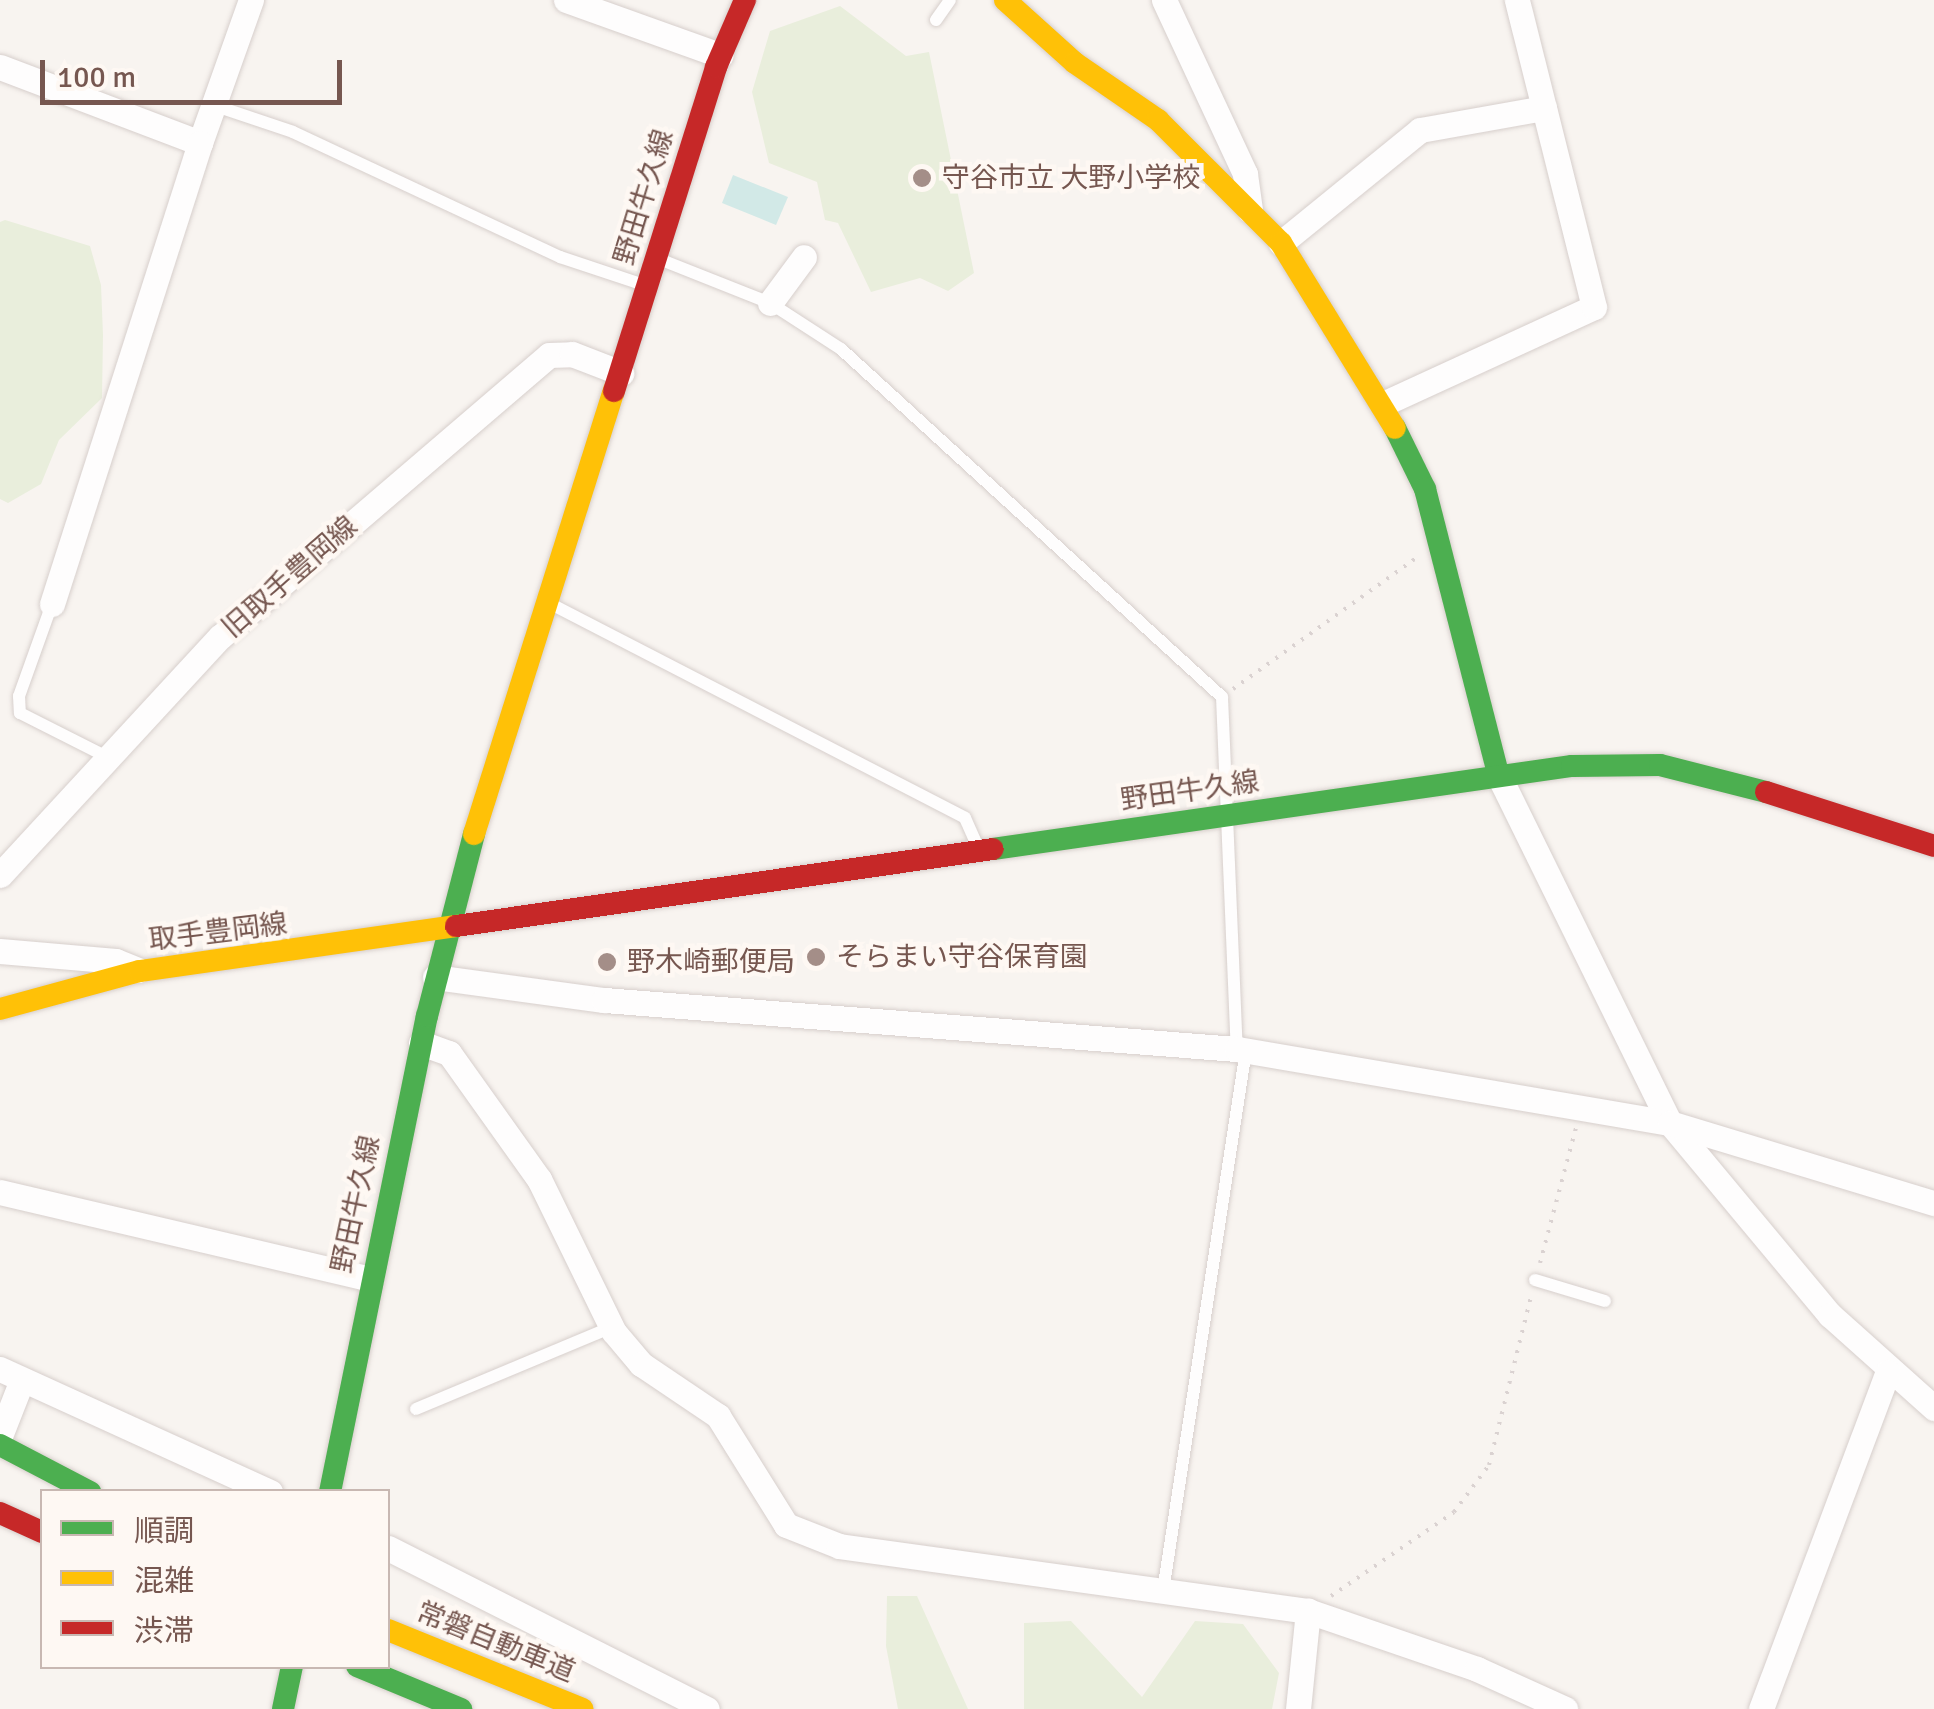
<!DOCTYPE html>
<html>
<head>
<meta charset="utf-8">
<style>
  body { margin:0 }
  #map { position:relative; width:1934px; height:1709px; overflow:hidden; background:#f8f4f0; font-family:Signika,"Noto Sans JP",sans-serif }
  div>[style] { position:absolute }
  .green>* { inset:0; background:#e9eedc }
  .water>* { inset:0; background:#d2e9e7 }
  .path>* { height:4px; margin-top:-2px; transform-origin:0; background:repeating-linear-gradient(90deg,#dad2d1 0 2.5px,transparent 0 10.5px) }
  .roads { filter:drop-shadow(0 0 2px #d7cfcc) drop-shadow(0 0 2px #d7cfcc) }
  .lane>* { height:12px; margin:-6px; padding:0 6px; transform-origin:6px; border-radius:6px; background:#fefdfd }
  .street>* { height:25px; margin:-12.5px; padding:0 12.5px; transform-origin:12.5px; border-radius:12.5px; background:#fefdfd }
  .fast>* { height:22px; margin:-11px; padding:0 11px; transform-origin:11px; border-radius:11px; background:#4caf50 }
  .slow>* { height:22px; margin:-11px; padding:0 11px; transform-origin:11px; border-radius:11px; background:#ffc107 }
  .jam>* { height:22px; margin:-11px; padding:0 11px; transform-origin:11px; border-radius:11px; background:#c62828 }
  .dots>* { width:28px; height:28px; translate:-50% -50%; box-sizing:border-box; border:5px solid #fef8f3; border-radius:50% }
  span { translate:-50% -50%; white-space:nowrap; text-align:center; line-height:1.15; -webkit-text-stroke:9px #fef8f3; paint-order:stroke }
  .poi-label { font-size:28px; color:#765750 }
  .left { translate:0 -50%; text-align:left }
  .street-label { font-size:28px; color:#765750 }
  .legend { position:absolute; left:40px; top:1489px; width:350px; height:180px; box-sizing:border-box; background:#fef8f3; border:2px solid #c8b8b2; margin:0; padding:12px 18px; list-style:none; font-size:30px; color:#765750 }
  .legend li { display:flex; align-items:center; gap:20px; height:50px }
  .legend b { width:50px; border:2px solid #c8b8b2 }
  .scale { position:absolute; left:40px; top:60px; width:302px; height:45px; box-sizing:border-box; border:5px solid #765750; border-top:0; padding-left:12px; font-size:30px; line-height:35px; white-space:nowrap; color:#765750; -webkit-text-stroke:8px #fef8f3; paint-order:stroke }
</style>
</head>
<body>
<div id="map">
  <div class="green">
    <i style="clip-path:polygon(840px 6px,906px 56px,929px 52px,974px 273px,948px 291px,920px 278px,871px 292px,838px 223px,825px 220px,817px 182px,769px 163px,752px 92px,770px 31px)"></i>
    <i style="clip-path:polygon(5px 220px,90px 246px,101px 285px,103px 335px,102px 398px,59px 440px,41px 484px,8px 503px,0 499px,0 222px)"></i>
    <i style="clip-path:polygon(887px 1596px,917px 1596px,968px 1709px,898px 1709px,886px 1646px)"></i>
    <i style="clip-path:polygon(1071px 1621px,1142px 1697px,1195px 1621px,1243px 1624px,1279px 1673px,1272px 1709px,1024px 1709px,1024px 1623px)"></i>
  </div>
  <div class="water">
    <i style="clip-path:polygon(733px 175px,788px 197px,776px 225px,722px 203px)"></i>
  </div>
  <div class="path">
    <i style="left:1233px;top:689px;width:225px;rotate:-35.6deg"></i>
    <i style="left:1540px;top:1263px;width:140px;rotate:-75.1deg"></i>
    <i style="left:1331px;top:1596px;width:149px;rotate:-34.3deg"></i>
    <i style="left:1454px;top:1512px;width:59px;rotate:-53.3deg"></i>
    <i style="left:1489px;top:1465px;width:173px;rotate:-76deg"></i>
  </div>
  <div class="roads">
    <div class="lane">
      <i style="left:936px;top:20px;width:24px;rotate:-55deg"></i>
      <i style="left:213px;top:105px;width:84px;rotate:18.6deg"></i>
      <i style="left:293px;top:132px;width:295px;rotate:25.1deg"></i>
      <i style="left:560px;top:257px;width:85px;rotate:18.4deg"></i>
      <i style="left:659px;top:259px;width:119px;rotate:21.6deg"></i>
      <i style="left:770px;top:303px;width:85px;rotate:32.9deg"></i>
      <i style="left:841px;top:349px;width:516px;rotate:42.41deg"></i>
      <i style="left:1222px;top:697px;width:352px;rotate:87.6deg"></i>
      <i style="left:549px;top:603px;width:468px;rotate:27.3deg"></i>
      <i style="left:965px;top:818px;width:32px;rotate:66deg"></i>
      <i style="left:52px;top:604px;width:98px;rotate:109.7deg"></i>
      <i style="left:19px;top:696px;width:17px;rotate:87deg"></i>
      <i style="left:20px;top:713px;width:97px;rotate:26.8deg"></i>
      <i style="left:1535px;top:1280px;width:73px;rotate:16.7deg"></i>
      <i style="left:416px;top:1409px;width:212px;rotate:-22.7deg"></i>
      <i style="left:1163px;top:1591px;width:547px;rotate:-81.28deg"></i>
    </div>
    <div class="street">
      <i style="left:566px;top:0;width:164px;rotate:19.7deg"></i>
      <i style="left:1164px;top:0;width:192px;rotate:65deg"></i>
      <i style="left:1245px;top:174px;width:37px;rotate:82deg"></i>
      <i style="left:0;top:67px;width:214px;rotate:20.8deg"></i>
      <i style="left:200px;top:143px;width:152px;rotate:-70.4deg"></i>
      <i style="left:1281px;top:243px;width:179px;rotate:-39.1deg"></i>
      <i style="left:1420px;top:130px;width:126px;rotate:-10.1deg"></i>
      <i style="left:770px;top:303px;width:57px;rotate:-53.5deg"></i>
      <i style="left:1383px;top:404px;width:232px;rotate:-24.7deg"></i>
      <i style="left:1594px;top:307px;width:317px;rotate:-104.1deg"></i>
      <i style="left:52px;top:604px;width:484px;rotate:-72.2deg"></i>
      <i style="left:1498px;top:774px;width:389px;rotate:63.8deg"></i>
      <i style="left:1670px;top:1123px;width:250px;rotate:50.2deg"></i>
      <i style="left:1830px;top:1315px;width:140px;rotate:41.8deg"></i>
      <i style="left:0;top:875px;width:324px;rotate:-47.3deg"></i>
      <i style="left:220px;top:637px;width:433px;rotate:-40.6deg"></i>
      <i style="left:549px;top:355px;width:23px;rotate:-2deg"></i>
      <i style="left:572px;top:354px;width:53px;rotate:21.2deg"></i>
      <i style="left:0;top:951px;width:116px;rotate:4.9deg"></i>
      <i style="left:116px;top:961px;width:24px;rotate:22deg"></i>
      <i style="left:435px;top:977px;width:171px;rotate:7.8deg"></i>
      <i style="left:604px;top:1000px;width:635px;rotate:4.43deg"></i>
      <i style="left:1237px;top:1049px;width:439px;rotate:9.7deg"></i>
      <i style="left:1670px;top:1123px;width:276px;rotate:16.9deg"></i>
      <i style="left:421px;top:1043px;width:30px;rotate:20deg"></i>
      <i style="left:449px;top:1053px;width:155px;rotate:54.5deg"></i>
      <i style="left:539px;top:1179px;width:170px;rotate:63.9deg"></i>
      <i style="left:614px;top:1332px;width:42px;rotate:49.8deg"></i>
      <i style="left:641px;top:1364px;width:93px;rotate:34deg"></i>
      <i style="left:718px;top:1416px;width:128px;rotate:58deg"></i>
      <i style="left:786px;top:1525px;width:57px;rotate:21.6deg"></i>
      <i style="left:839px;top:1546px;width:473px;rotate:7.9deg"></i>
      <i style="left:1308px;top:1611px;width:179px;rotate:18.9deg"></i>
      <i style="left:1477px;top:1669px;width:97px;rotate:24.4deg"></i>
      <i style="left:0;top:1192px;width:381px;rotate:13.2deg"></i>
      <i style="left:0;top:1369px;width:297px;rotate:24.5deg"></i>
      <i style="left:0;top:1436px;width:60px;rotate:-68.6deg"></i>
      <i style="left:388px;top:1548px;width:357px;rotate:26.8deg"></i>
      <i style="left:1298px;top:1709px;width:99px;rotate:-84.2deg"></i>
      <i style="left:1761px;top:1709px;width:360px;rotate:-69.4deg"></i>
    </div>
    <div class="fast">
      <i style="left:1395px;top:428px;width:68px;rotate:63.8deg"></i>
      <i style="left:1425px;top:489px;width:294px;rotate:75.6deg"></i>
      <i style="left:993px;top:849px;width:585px;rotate:-8.16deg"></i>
      <i style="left:1572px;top:766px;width:88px;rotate:-0.7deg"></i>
      <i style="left:1660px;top:765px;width:109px;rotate:14.3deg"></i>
      <i style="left:0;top:1445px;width:102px;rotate:27.6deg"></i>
      <i style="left:330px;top:1492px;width:486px;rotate:-78.5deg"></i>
      <i style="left:427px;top:1016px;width:188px;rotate:-75.5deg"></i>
      <i style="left:357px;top:1666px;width:113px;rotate:22.5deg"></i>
      <i style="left:283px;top:1709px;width:44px;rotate:-78.2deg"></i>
    </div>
    <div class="slow">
      <i style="left:1005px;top:0;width:94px;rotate:42deg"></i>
      <i style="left:1075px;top:63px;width:101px;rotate:34.5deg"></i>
      <i style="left:1158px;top:120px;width:174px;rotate:45deg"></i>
      <i style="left:1281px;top:243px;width:217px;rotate:58.4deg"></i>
      <i style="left:474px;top:834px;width:465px;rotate:-72.5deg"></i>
      <i style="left:0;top:1009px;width:145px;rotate:-15.2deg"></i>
      <i style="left:140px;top:971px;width:319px;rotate:-8.1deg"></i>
      <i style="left:388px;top:1630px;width:210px;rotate:22.1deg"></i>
    </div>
    <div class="jam">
      <i style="left:614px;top:391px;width:340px;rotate:-72.5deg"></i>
      <i style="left:716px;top:67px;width:73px;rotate:-66.6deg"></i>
      <i style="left:1766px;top:792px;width:176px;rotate:17.8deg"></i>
      <i style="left:456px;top:926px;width:542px;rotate:-8.16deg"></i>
      <i style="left:0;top:1513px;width:46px;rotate:24.3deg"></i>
    </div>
  </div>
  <div class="dots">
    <i style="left:922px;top:178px;background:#a48e88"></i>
    <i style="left:816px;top:957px;background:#a48e88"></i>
    <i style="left:607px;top:962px;background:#a48e88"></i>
  </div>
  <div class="poi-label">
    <span class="left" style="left:942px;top:178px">守谷市立 大野小学校</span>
    <span class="left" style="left:836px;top:957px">そらまい守谷保育園</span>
    <span class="left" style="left:627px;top:962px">野木崎郵便局</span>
  </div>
  <div class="street-label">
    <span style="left:644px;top:197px;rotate:-73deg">野田牛久線</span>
    <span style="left:290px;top:577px;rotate:-41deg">旧取手豊岡線</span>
    <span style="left:1190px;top:791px;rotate:-8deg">野田牛久線</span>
    <span style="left:218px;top:932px;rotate:-7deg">取手豊岡線</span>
    <span style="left:356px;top:1204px;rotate:-78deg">野田牛久線</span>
    <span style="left:496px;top:1642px;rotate:22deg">常磐自動車道</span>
  </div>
  <ul class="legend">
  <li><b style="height:12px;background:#4caf50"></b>順調</li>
  <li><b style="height:12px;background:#ffc107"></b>混雑</li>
  <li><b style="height:12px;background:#c62828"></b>渋滞</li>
  </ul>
  <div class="scale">100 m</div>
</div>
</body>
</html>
